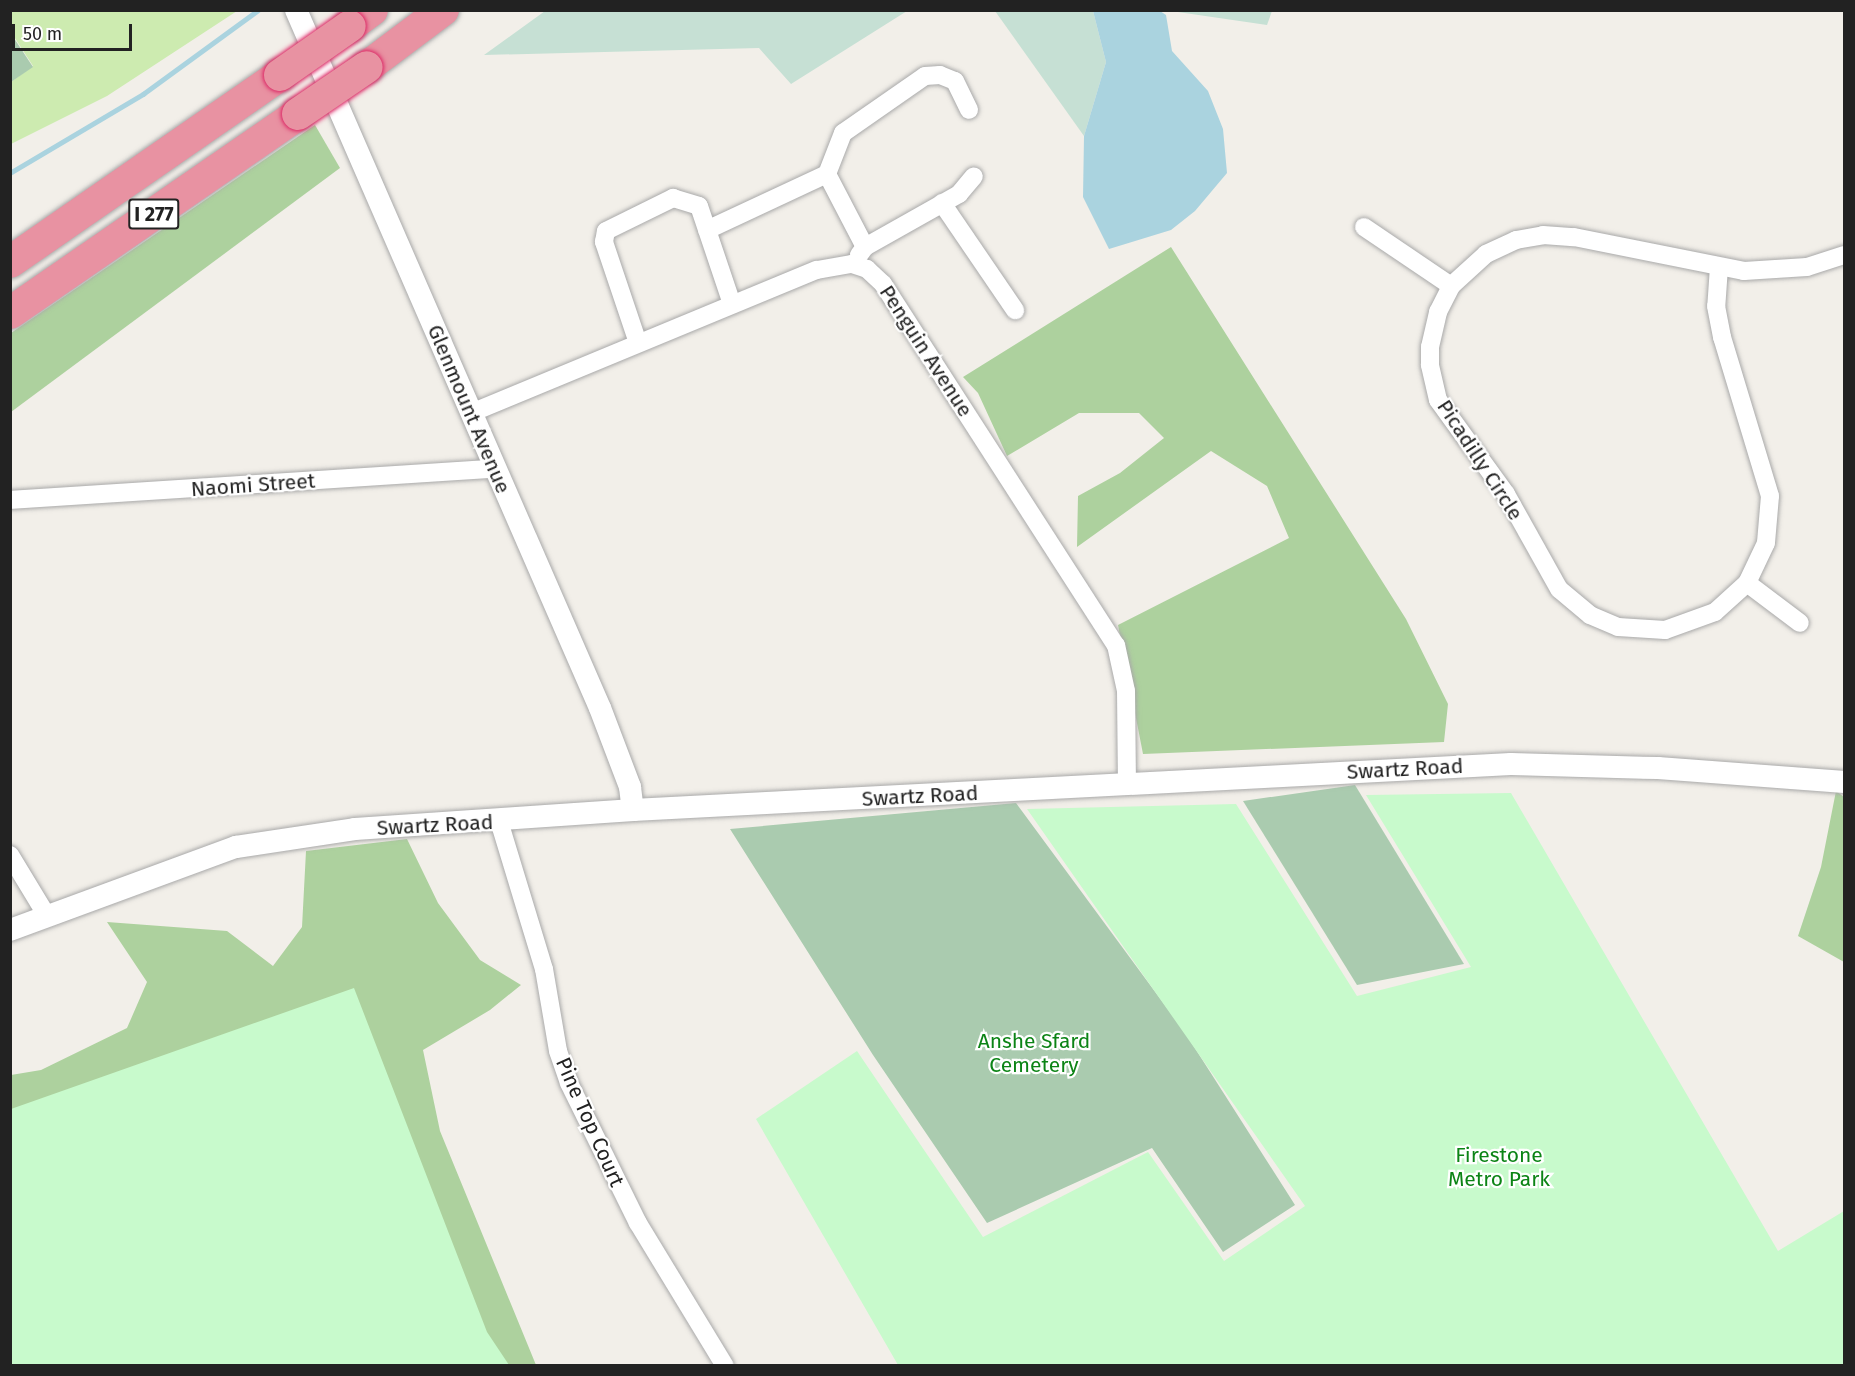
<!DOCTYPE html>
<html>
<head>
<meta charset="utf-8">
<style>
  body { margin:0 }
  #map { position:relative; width:1855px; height:1376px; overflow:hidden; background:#f2efe9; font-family:"Fira Sans",sans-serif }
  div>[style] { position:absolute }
  .grass>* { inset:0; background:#cdebb0 }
  .forest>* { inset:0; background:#add19e }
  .wetland>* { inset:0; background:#c6e0d4 }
  .cemetery>* { inset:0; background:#aacbaf }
  .park>* { inset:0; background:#c8facc }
  .water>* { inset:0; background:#aad3df }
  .stream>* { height:4.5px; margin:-2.25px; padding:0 2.25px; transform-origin:2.25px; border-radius:2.25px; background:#aad3df }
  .roads { filter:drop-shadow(0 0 2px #a9a9a9) drop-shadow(0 0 2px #a9a9a9) }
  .minor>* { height:18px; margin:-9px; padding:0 9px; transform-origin:9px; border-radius:9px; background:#fff }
  .tertiary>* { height:22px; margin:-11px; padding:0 11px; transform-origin:11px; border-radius:11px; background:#fff }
  .motorway>* { height:32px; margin:-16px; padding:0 16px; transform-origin:16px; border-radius:16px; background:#e892a2 }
  .bridges { filter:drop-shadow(0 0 2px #dc2a67) drop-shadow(0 0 2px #dc2a67) }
  .motorway-bridge>* { height:32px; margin:-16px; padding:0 16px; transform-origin:16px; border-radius:16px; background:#e892a2 }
  span { translate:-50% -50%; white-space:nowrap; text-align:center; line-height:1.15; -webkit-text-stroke:4.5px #fff; paint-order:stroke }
  .shield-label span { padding:2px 4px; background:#fff; border:2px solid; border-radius:4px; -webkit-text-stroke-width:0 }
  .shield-label { font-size:20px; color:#222; font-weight:700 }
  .street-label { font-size:21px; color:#222 }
  .park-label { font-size:21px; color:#0c8416 }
  .frame { position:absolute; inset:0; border:12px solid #222; pointer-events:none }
  .scale { position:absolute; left:12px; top:24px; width:120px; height:27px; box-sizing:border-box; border:3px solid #222; border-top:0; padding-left:8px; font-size:18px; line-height:21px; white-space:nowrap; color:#222; -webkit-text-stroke:4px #fff; paint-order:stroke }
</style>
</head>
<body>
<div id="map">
  <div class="grass">
    <i style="clip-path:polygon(11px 11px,237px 11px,107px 96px,11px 144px,11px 82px,33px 66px,11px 32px)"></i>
  </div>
  <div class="forest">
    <i style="clip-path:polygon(315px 125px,340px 168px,11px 412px,11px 333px)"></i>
    <i style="clip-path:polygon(1171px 247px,1406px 619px,1448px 704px,1444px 742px,1143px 754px,1118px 625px,1289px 538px,1267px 486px,1211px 451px,1077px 547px,1078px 496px,1120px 473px,1164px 438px,1139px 413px,1079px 413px,1007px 456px,978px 393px,963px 377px)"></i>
    <i style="clip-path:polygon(1836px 791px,1844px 797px,1844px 962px,1798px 936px,1821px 867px)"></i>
    <i style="clip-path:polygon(407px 839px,438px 903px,480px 960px,521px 985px,490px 1010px,423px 1050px,440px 1131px,536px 1365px,236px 1365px,11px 1285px,11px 1075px,41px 1070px,127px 1028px,147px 982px,107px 922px,227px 931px,273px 966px,302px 927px,306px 851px)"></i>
  </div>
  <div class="wetland">
    <i style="clip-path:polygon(545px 11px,545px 10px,907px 11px,791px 84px,759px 48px,484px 55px)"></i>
    <i style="clip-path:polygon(995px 11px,1093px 11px,1106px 62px,1084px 136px)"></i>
    <i style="clip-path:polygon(1171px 11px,1272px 11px,1267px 25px)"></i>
  </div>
  <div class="cemetery">
    <i style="clip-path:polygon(10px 32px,33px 67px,11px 82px,10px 82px)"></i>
    <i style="clip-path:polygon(1355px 785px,1464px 964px,1357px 985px,1243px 801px)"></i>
    <i style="clip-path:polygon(1016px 803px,1184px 1031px,1295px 1205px,1223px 1252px,1152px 1148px,987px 1223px,873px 1055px,730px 829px)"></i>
  </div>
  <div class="park">
    <i style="clip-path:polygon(1511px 793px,1778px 1251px,1844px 1211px,1844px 1365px,898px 1365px,756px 1119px,857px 1051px,983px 1237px,1148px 1152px,1224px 1261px,1305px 1206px,1027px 809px,1236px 804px,1357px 996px,1471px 967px,1366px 795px)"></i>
    <i style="clip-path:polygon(354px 988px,487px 1332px,509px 1365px,11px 1365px,11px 1109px)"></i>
  </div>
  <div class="water">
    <i style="clip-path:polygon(1093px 11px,1160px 11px,1166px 15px,1172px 51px,1208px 91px,1223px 129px,1227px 173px,1195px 211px,1171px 230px,1109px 249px,1083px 197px,1084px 136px,1106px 62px)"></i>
  </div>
  <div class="stream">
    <i style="left:10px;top:173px;width:155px;rotate:-30.7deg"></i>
    <i style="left:143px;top:94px;width:142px;rotate:-36.1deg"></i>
  </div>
  <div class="roads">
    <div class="minor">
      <i style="left:827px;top:174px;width:82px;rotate:62.5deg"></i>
      <i style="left:865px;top:247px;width:10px;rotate:127deg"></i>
      <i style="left:942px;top:203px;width:130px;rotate:55.7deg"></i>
      <i style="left:1364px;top:227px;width:105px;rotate:34.1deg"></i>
      <i style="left:707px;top:230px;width:132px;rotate:-25deg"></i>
      <i style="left:827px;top:174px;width:44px;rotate:-68.7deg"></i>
      <i style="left:843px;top:133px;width:100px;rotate:-34.8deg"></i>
      <i style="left:925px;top:76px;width:15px;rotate:-4deg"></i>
      <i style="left:940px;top:75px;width:16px;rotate:22deg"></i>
      <i style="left:955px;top:81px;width:32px;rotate:64deg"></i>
      <i style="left:865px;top:247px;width:108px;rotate:-29.4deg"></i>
      <i style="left:959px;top:194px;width:23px;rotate:-50deg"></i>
      <i style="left:1719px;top:267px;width:39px;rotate:94deg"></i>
      <i style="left:1716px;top:306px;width:32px;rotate:79deg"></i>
      <i style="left:1722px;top:337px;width:166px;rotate:73.2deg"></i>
      <i style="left:1770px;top:496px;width:47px;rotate:94.9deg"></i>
      <i style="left:1766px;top:543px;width:44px;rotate:115.4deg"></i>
      <i style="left:1747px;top:583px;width:43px;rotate:137.8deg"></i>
      <i style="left:1715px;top:612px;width:53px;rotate:160.2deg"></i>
      <i style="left:1665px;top:630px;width:47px;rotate:-176.3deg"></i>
      <i style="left:1618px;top:627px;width:30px;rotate:-157deg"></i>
      <i style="left:1590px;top:615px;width:40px;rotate:-140deg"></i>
      <i style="left:1559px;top:589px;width:109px;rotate:-119.2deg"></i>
      <i style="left:1506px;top:494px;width:116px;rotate:-125.9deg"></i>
      <i style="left:1438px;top:400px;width:36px;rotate:-103deg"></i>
      <i style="left:1430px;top:365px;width:18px;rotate:-90deg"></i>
      <i style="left:1430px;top:347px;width:36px;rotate:-77deg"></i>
      <i style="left:1438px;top:312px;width:29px;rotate:-63deg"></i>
      <i style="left:1451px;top:286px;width:47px;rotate:-42.4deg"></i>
      <i style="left:1486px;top:254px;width:33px;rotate:-25deg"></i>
      <i style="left:1516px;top:240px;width:27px;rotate:-10deg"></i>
      <i style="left:1543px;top:235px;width:31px;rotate:4deg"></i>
      <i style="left:1574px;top:237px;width:173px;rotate:11.3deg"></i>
      <i style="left:1744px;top:271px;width:63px;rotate:-3.6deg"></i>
      <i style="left:1807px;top:267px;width:39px;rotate:-18deg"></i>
      <i style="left:638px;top:343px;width:107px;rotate:-108.6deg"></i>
      <i style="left:604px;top:242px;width:11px;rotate:-80deg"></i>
      <i style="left:606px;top:231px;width:75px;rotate:-26.2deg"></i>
      <i style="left:673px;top:198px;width:27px;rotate:17deg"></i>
      <i style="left:699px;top:206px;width:103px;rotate:71.4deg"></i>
      <i style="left:471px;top:413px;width:374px;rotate:-22.5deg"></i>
      <i style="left:817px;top:270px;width:36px;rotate:-10deg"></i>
      <i style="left:852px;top:264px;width:16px;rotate:18deg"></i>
      <i style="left:867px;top:269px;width:22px;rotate:43deg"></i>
      <i style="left:883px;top:284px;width:430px;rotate:57.2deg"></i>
      <i style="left:1116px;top:645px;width:47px;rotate:77.7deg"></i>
      <i style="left:1126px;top:691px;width:93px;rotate:89.4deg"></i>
      <i style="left:10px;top:500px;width:486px;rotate:-3.7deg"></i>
      <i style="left:1747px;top:583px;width:66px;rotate:37deg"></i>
      <i style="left:499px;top:821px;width:155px;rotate:73.1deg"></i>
      <i style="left:544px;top:969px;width:83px;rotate:80.3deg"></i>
      <i style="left:558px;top:1051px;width:34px;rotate:71deg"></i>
      <i style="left:569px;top:1083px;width:156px;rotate:63.8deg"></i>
      <i style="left:638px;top:1223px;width:167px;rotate:58.7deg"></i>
      <i style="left:10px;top:855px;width:71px;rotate:58.8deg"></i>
    </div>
    <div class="tertiary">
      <i style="left:296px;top:10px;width:761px;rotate:66.47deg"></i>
      <i style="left:600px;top:708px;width:85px;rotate:69.2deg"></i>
      <i style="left:630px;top:787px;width:23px;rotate:83deg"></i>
      <i style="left:10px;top:930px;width:241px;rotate:-20.2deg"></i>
      <i style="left:236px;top:847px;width:120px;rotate:-8.6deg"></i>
      <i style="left:355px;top:829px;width:279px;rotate:-3.9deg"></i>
      <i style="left:633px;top:810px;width:879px;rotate:-3deg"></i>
      <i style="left:1511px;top:764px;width:147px;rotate:1.6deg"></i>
      <i style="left:1658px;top:768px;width:187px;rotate:4.3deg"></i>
    </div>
    <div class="motorway">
      <i style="left:350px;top:26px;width:27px;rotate:-36deg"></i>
      <i style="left:367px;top:67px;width:95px;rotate:-36.9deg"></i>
      <i style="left:10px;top:262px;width:328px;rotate:-34.7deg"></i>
      <i style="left:10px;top:313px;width:350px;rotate:-34.6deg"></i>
    </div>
  </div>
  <div class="bridges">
    <div class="motorway-bridge">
      <i style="left:280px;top:75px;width:85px;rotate:-35deg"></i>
      <i style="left:298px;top:114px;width:83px;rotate:-34.3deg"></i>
    </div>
  </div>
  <div class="shield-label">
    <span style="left:154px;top:214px">I 277</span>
  </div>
  <div class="street-label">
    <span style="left:926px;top:351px;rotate:57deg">Penguin Avenue</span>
    <span style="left:469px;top:409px;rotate:67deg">Glenmount Avenue</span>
    <span style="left:1480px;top:460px;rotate:57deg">Picadilly Circle</span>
    <span style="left:253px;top:485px;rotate:-4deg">Naomi Street</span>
    <span style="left:1405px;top:769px;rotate:-3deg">Swartz Road</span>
    <span style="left:920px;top:796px;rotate:-3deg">Swartz Road</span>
    <span style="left:435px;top:825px;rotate:-3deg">Swartz Road</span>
    <span style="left:590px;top:1122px;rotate:66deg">Pine Top Court</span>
  </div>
  <div class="park-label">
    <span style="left:1034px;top:1053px">Anshe Sfard<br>Cemetery</span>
    <span style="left:1499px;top:1167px">Firestone<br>Metro Park</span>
  </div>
  <div class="frame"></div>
  <div class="scale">50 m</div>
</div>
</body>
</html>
